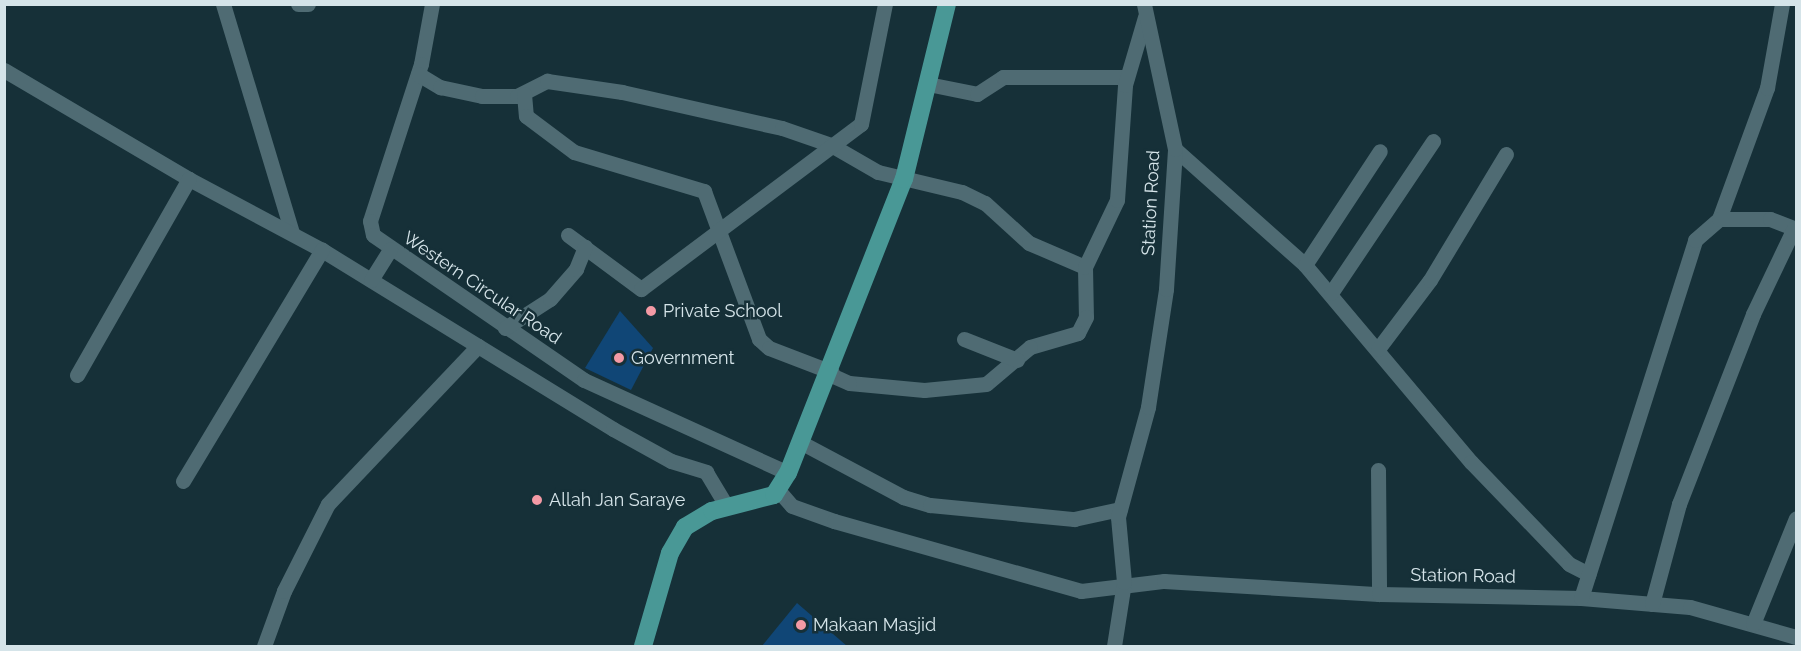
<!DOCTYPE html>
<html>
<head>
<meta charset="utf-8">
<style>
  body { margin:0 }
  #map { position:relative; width:1801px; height:651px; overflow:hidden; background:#163038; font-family:Raleway,sans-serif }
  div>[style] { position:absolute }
  .building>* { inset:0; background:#104676 }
  .minor>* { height:15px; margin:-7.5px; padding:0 7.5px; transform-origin:7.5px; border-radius:7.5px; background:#4f6b73 }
  .major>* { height:18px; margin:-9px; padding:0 9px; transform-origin:9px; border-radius:9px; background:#499896 }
  .dots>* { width:16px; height:16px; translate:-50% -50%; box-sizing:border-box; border:3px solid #163038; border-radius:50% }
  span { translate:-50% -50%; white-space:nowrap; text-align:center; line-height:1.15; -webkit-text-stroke:5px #163038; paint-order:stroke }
  .street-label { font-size:18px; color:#d5e4e9 }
  .poi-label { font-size:18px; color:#d5e4e9 }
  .left { translate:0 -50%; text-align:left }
  .frame { position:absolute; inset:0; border:6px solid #d5e4e9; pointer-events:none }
</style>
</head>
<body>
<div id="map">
  <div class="building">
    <i style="clip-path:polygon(620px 311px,653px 348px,631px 390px,585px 368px)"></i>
    <i style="clip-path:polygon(797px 603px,847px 646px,762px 646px)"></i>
  </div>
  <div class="minor">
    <i style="left:223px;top:4px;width:239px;rotate:73.2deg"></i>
    <i style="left:298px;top:4px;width:10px"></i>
    <i style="left:432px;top:4px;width:61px;rotate:100.4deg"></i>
    <i style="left:421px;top:64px;width:165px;rotate:108deg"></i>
    <i style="left:370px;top:221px;width:14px;rotate:78deg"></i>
    <i style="left:373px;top:235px;width:256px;rotate:34.5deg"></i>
    <i style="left:584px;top:380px;width:224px;rotate:24.5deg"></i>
    <i style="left:4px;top:70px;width:215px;rotate:30.5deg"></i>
    <i style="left:189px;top:179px;width:151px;rotate:28.1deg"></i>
    <i style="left:322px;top:250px;width:342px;rotate:31.6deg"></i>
    <i style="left:613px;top:429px;width:66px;rotate:28.9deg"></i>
    <i style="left:671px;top:461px;width:37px;rotate:17deg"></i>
    <i style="left:706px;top:472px;width:41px;rotate:59deg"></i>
    <i style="left:418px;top:74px;width:26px;rotate:31deg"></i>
    <i style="left:440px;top:87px;width:43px;rotate:12.1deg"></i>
    <i style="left:482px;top:96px;width:35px"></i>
    <i style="left:517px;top:96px;width:34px;rotate:-27deg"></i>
    <i style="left:547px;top:81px;width:76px;rotate:8.3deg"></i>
    <i style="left:622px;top:92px;width:164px;rotate:12.7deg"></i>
    <i style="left:782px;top:128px;width:52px;rotate:19.1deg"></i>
    <i style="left:831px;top:145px;width:54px;rotate:29.9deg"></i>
    <i style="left:878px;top:172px;width:86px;rotate:13.4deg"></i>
    <i style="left:962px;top:192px;width:25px;rotate:26deg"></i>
    <i style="left:985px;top:203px;width:59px;rotate:42.3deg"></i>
    <i style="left:1029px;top:243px;width:61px;rotate:23.2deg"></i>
    <i style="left:1085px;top:267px;width:50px;rotate:88.9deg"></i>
    <i style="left:1086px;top:317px;width:18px;rotate:117deg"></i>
    <i style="left:1078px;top:333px;width:50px;rotate:163.7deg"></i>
    <i style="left:1030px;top:347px;width:57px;rotate:139.9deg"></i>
    <i style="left:986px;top:384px;width:62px;rotate:174.5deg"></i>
    <i style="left:924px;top:390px;width:75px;rotate:-174.7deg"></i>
    <i style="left:849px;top:383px;width:20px;rotate:-156deg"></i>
    <i style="left:928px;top:84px;width:50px;rotate:11.5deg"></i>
    <i style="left:977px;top:94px;width:31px;rotate:-33deg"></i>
    <i style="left:1003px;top:77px;width:124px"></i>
    <i style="left:524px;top:94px;width:22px;rotate:85deg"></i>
    <i style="left:526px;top:116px;width:60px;rotate:36.9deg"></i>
    <i style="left:574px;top:152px;width:136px;rotate:16.7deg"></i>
    <i style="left:704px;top:191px;width:158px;rotate:69.6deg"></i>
    <i style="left:759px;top:339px;width:13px;rotate:42deg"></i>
    <i style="left:769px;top:348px;width:67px;rotate:20.9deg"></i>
    <i style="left:1175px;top:149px;width:174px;rotate:41.7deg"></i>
    <i style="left:1305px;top:265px;width:258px;rotate:49.9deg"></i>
    <i style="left:1471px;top:462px;width:141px;rotate:46.1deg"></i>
    <i style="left:1569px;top:564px;width:22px;rotate:27deg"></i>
    <i style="left:1719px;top:219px;width:140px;rotate:-69.9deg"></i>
    <i style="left:1767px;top:88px;width:85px;rotate:-79.9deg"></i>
    <i style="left:568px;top:235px;width:91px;rotate:36.5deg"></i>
    <i style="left:641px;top:289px;width:275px;rotate:-36.9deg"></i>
    <i style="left:861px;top:124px;width:122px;rotate:-78.7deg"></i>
    <i style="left:1305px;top:265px;width:136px;rotate:-56.7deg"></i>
    <i style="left:1085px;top:267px;width:74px;rotate:-64.5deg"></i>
    <i style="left:1117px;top:200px;width:115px;rotate:-86deg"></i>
    <i style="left:1125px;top:85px;width:71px;rotate:-73.6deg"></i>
    <i style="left:371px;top:280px;width:36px;rotate:-58deg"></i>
    <i style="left:1331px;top:293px;width:183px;rotate:-56.1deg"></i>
    <i style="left:505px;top:328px;width:54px;rotate:-32.8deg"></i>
    <i style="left:550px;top:299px;width:40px;rotate:-49deg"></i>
    <i style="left:576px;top:269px;width:24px;rotate:-68deg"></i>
    <i style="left:964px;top:339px;width:57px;rotate:21.6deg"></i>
    <i style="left:1378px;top:349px;width:86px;rotate:-53deg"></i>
    <i style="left:1430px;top:280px;width:147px;rotate:-58.9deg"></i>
    <i style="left:77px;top:375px;width:226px;rotate:-60.3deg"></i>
    <i style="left:802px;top:443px;width:115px;rotate:28.1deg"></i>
    <i style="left:903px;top:497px;width:28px;rotate:17deg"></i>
    <i style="left:930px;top:505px;width:145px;rotate:5.6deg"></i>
    <i style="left:1074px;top:519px;width:47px;rotate:-12.3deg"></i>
    <i style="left:1378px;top:470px;width:124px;rotate:89.5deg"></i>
    <i style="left:183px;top:481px;width:270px;rotate:-59deg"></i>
    <i style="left:778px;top:490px;width:21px;rotate:49deg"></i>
    <i style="left:792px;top:506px;width:45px;rotate:19.7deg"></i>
    <i style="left:834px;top:521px;width:257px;rotate:15.8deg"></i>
    <i style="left:1081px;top:591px;width:84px;rotate:-6.9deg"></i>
    <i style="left:1164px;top:581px;width:215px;rotate:3.5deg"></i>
    <i style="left:1379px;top:594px;width:202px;rotate:1.1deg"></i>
    <i style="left:1581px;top:598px;width:109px;rotate:4.7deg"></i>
    <i style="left:1690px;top:607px;width:110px;rotate:15.8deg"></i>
    <i style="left:1581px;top:598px;width:376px;rotate:-72.3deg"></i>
    <i style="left:1695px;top:240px;width:32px;rotate:-41deg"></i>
    <i style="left:1719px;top:219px;width:51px"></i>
    <i style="left:1770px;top:219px;width:28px;rotate:21deg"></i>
    <i style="left:1652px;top:604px;width:104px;rotate:-74.9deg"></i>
    <i style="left:1679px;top:504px;width:204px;rotate:-68.7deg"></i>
    <i style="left:1753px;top:314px;width:95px;rotate:-64.5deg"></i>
    <i style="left:1753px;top:624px;width:114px;rotate:-67.9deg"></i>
    <i style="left:264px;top:646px;width:59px;rotate:-70deg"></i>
    <i style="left:284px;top:591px;width:97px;rotate:-63.2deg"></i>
    <i style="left:328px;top:504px;width:218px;rotate:-46.5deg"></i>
    <i style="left:1114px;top:646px;width:65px;rotate:-81.1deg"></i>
    <i style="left:1124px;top:582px;width:65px;rotate:-95.3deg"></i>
    <i style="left:1118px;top:517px;width:114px;rotate:-74.7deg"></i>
    <i style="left:1148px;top:407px;width:119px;rotate:-81.3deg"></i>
    <i style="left:1166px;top:289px;width:140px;rotate:-86.3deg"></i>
    <i style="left:1175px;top:149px;width:148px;rotate:-102.1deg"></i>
  </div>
  <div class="major">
    <i style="left:643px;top:646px;width:97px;rotate:-73.8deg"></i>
    <i style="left:670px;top:553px;width:30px;rotate:-60deg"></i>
    <i style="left:685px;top:527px;width:31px;rotate:-31deg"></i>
    <i style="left:712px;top:511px;width:64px;rotate:-14.5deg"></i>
    <i style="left:774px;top:495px;width:26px;rotate:-58deg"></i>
    <i style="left:788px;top:473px;width:316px;rotate:-68.5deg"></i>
    <i style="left:904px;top:179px;width:180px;rotate:-76.2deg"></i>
  </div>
  <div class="dots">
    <i style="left:651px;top:311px;background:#f49aa5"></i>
    <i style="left:619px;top:358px;background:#f49aa5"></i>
    <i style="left:537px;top:500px;background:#f49aa5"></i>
    <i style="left:801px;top:625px;background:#f49aa5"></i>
  </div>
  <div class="street-label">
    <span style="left:1151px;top:203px;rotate:-87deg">Station Road</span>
    <span style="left:482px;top:288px;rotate:34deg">Western Circular Road</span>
    <span style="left:1463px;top:576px;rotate:1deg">Station Road</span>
  </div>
  <div class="poi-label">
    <span class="left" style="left:663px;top:311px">Private School</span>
    <span class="left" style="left:631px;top:358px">Government</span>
    <span class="left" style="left:549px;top:500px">Allah Jan Saraye</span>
    <span class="left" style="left:813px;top:625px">Makaan Masjid</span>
  </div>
  <div class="frame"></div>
</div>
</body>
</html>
